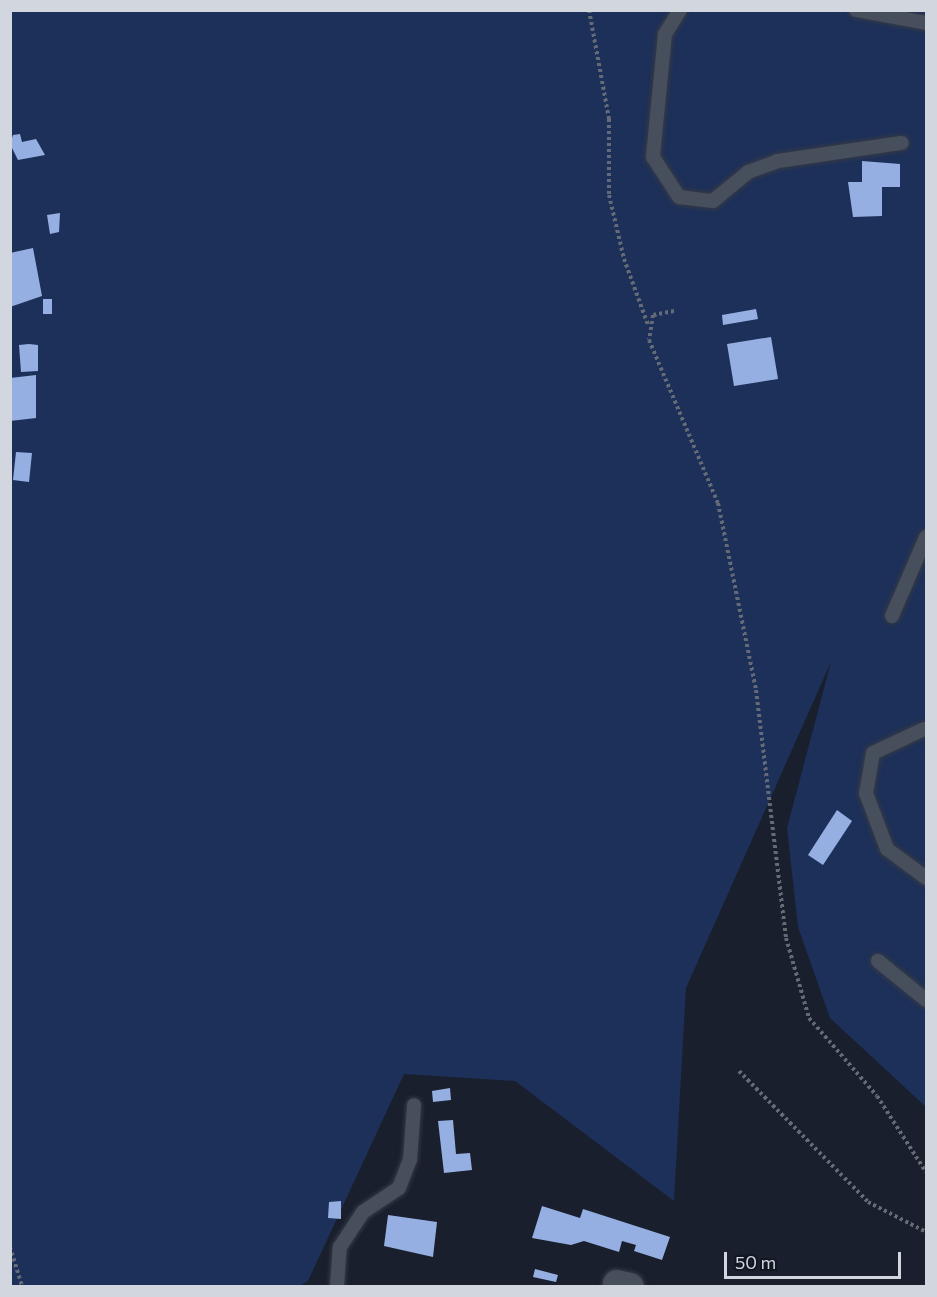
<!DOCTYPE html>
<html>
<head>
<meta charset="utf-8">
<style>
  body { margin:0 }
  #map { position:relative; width:937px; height:1297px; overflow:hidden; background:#191f2c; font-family:Commissioner,sans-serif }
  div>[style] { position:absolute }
  .green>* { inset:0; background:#1d3059 }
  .building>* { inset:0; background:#96afe2 }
  .path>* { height:4px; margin-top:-2px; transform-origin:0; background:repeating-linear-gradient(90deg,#656b76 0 3px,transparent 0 6px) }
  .roads { filter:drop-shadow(0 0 2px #363a45) drop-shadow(0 0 2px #363a45) }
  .lane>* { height:14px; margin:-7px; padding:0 7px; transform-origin:7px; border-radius:7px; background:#474f5d }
  .street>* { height:27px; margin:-13.5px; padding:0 13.5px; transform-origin:13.5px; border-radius:13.5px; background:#474f5d }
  span { translate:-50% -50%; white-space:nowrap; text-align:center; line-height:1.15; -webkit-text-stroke:6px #101622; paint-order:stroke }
  .frame { position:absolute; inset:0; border:12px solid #d2d7df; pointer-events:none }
  .scale { position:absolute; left:724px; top:1252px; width:177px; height:27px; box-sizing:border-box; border:3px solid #d2d7df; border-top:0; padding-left:8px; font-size:18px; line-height:21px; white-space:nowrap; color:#d2d7df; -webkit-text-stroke:4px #101622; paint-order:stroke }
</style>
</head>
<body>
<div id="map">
  <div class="green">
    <i style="clip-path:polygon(10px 11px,926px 11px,926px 1107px,830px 1018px,798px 927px,787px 828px,831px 662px,686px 988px,674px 1201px,515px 1081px,404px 1074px,308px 1281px,299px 1286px,11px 1286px)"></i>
  </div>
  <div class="building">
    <i style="clip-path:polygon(20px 134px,22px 142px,36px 139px,45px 155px,18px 160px,10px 144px,13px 135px)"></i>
    <i style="clip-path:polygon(862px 161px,900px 164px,900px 187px,882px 187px,882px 216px,853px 217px,848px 182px,862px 182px)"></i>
    <i style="clip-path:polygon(60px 213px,59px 232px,50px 234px,47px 215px)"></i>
    <i style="clip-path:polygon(33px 248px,42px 296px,10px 307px,10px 253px)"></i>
    <i style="clip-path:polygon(43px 299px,52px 299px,52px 314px,43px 314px)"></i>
    <i style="clip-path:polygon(756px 309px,758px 319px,723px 325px,722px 315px)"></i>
    <i style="clip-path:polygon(771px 337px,778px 379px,734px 386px,727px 344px)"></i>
    <i style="clip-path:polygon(29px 344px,38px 345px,38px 371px,21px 372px,19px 345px)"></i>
    <i style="clip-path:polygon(36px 375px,36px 418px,10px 421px,10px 378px)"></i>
    <i style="clip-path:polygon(16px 452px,32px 453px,29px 482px,13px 480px)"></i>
    <i style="clip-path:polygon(837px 810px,852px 821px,823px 865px,808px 855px)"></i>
    <i style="clip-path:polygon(450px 1088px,451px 1100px,433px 1102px,432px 1091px)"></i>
    <i style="clip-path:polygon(453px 1120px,456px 1154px,470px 1153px,472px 1170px,444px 1173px,438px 1121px)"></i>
    <i style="clip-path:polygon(341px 1201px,341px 1219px,328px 1218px,329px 1202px)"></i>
    <i style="clip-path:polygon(542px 1206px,580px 1218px,583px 1209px,670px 1237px,662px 1260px,634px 1251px,636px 1245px,622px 1241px,619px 1252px,584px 1241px,571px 1245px,532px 1238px)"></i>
    <i style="clip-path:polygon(388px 1215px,437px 1222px,433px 1257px,384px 1246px)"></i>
    <i style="clip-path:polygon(535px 1269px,558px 1275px,556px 1282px,533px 1277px)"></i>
  </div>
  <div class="path">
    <i style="left:589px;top:10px;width:111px;rotate:79.6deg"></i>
    <i style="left:609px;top:119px;width:76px;rotate:90deg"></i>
    <i style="left:609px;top:195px;width:66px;rotate:76.8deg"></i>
    <i style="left:624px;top:259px;width:70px;rotate:70deg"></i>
    <i style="left:674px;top:311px;width:21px;rotate:169deg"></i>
    <i style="left:653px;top:315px;width:25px;rotate:99deg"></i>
    <i style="left:649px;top:340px;width:177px;rotate:67.1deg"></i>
    <i style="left:718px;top:503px;width:191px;rotate:78.5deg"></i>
    <i style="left:756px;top:690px;width:250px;rotate:83.1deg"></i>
    <i style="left:786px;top:938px;width:83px;rotate:74deg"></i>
    <i style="left:809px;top:1018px;width:103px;rotate:48.9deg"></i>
    <i style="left:877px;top:1096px;width:90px;rotate:57.2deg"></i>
    <i style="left:739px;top:1071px;width:184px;rotate:45.4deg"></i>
    <i style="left:868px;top:1202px;width:65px;rotate:27.3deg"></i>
    <i style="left:10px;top:1247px;width:41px;rotate:72.9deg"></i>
  </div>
  <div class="roads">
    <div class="lane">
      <i style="left:680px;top:10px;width:28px;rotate:122deg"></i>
      <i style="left:665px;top:34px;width:124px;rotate:95.6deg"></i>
      <i style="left:653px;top:157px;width:48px;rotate:57deg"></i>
      <i style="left:679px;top:197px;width:34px;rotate:7deg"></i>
      <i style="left:713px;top:201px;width:45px;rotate:-39.6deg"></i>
      <i style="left:748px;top:172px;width:32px;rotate:-20deg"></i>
      <i style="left:778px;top:161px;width:125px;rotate:-8.3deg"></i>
      <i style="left:856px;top:10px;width:71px;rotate:10.5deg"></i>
      <i style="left:892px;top:616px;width:86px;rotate:-66.7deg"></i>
      <i style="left:924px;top:729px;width:56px;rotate:154.8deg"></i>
      <i style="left:873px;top:753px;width:41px;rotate:99.9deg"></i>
      <i style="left:866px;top:793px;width:60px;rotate:69.4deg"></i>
      <i style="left:887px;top:849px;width:49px;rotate:36.6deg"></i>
      <i style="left:878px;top:961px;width:62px;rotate:39.1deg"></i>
      <i style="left:337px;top:1286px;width:39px;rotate:-86deg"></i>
      <i style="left:340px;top:1247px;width:42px;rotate:-56.7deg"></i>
      <i style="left:363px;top:1212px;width:43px;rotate:-33.7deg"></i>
      <i style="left:399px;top:1188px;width:30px;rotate:-69deg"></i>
      <i style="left:410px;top:1160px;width:55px;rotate:-85.8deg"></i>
    </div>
    <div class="street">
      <i style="left:616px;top:1283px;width:14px;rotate:12deg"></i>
    </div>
  </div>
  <div class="frame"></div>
  <div class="scale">50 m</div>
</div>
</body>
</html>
